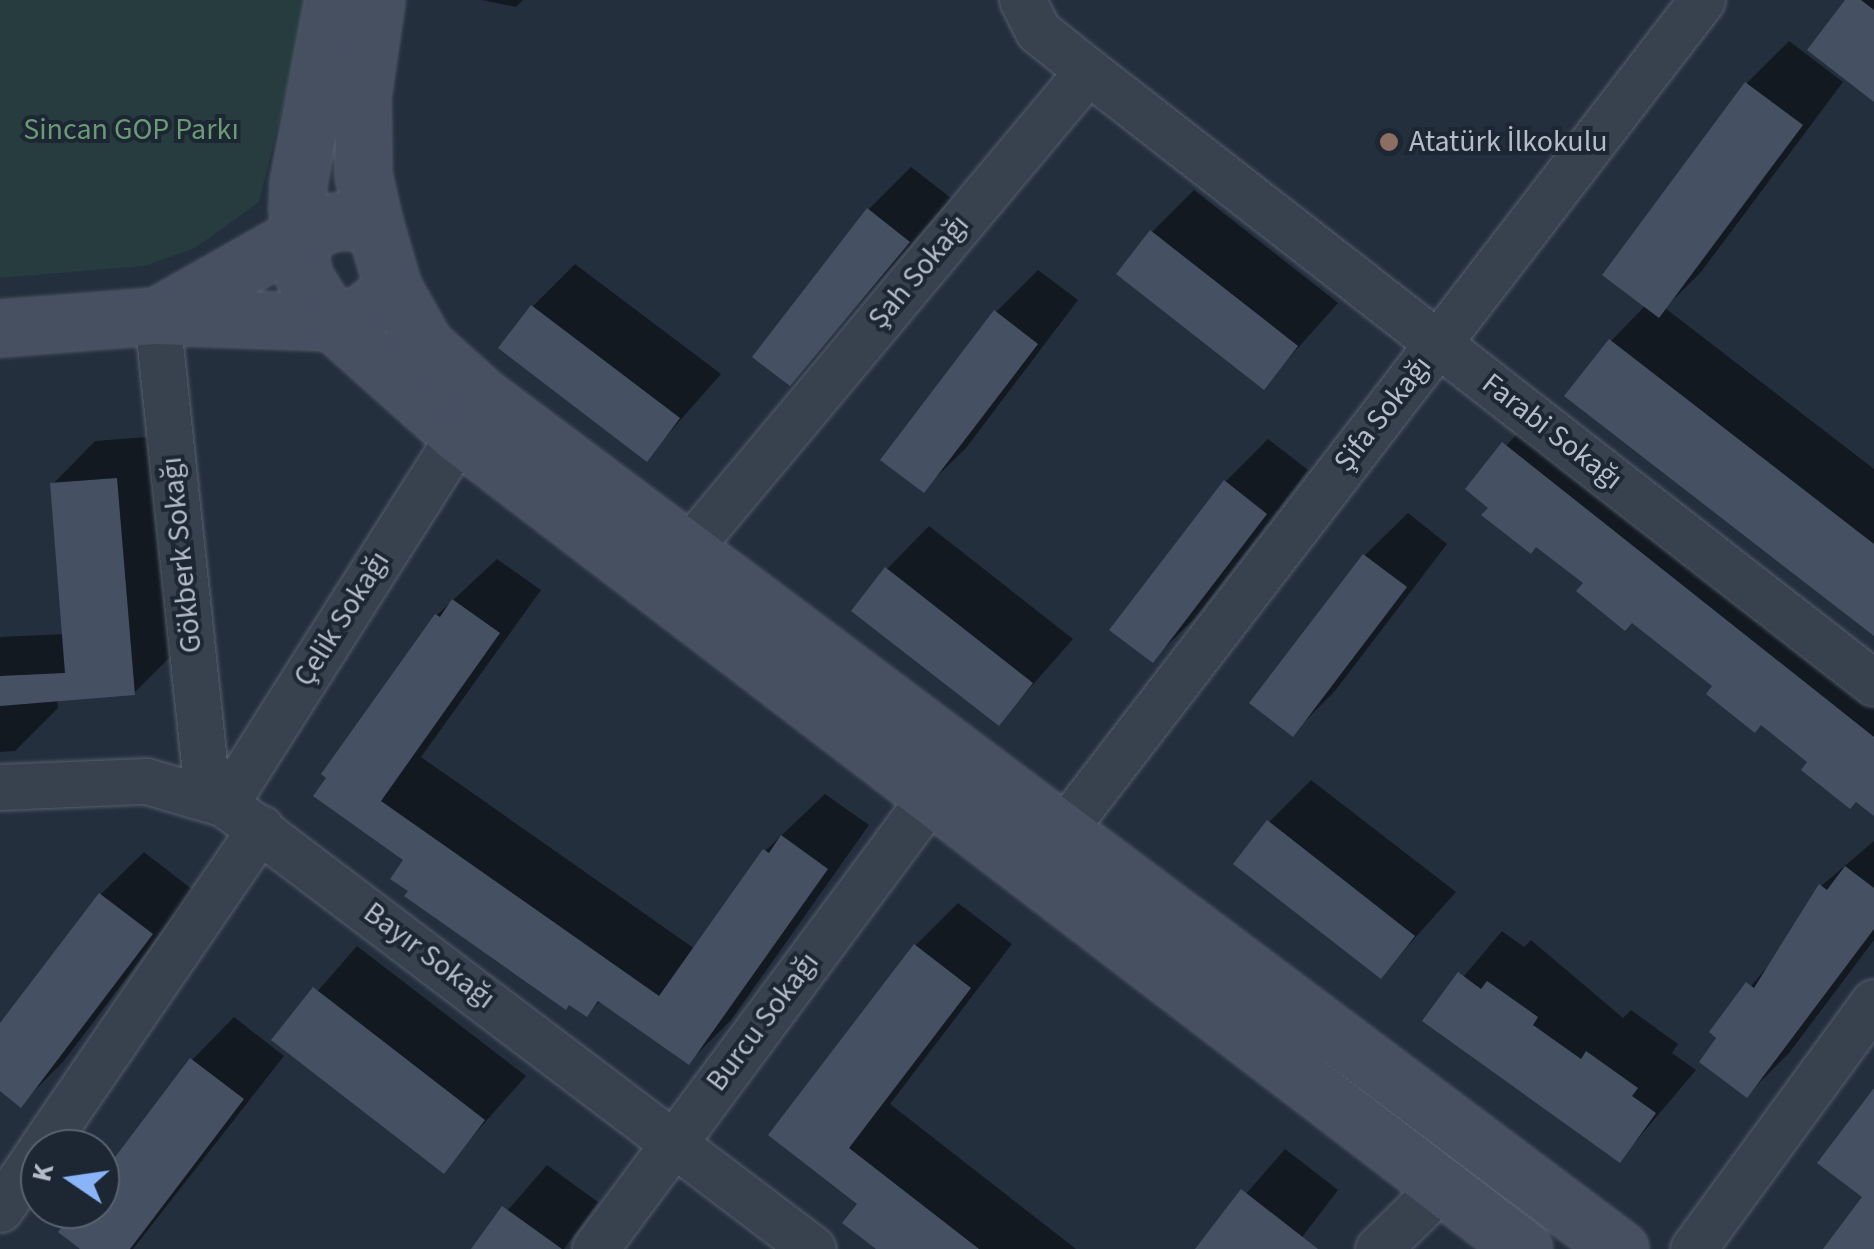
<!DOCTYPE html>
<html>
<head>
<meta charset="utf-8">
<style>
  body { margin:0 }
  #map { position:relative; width:1874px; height:1249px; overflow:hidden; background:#242f3e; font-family:"Source Sans 3",sans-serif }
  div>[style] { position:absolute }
  .green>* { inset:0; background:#263c3f }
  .shadow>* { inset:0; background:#0007 }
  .building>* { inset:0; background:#455162 }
  .roads { filter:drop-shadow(0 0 2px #565f6c) drop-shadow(0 0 2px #565f6c) }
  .street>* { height:45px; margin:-22.5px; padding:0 22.5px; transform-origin:22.5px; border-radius:22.5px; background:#38414e }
  .secondary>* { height:55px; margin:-27.5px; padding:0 27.5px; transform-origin:27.5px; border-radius:27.5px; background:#465061 }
  .dots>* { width:28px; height:28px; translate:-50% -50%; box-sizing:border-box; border:5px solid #1d2633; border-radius:50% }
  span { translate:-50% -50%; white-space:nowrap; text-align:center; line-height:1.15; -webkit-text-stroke:8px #1d2633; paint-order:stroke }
  .park-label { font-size:30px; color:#6b9a76 }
  .poi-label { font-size:30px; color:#b4bcc9 }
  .left { translate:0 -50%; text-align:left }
  .street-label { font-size:30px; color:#b4bcc9 }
  .north { position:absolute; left:20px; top:1129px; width:100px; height:100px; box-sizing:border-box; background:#1d2633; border:2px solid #59626f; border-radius:50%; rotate:283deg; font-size:28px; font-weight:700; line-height:40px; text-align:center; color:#b4bcc9 }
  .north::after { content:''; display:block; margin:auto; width:35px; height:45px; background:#8ab4f8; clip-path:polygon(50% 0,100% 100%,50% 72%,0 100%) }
</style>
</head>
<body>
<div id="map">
  <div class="green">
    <i style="clip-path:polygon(0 0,309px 0,259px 202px,195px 248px,144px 266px,0 278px)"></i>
  </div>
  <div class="shadow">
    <i style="clip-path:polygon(482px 0,523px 0,516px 7px)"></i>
    <i style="clip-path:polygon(1848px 0,1874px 0,1874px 99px)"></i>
    <i style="clip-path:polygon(1789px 41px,1843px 82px,1701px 272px,1665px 308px,1874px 469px,1874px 633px,1611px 341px,1646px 305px,1747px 83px)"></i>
    <i style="clip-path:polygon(911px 167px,951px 198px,790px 383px,756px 357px,869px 209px)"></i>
    <i style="clip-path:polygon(1194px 190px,1338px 303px,1264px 386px,1152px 232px)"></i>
    <i style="clip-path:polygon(575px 264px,721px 374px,647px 458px,533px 306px)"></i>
    <i style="clip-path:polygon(1038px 270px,1078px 300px,966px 448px,923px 490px,996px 312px)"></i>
    <i style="clip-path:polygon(1546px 401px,1874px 662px,1874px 813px,1468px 489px)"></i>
    <i style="clip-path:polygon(159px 436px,177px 650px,134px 693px,57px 699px,58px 708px,15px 751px,0 752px,0 637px,65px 634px,53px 484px,95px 441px)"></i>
    <i style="clip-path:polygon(1268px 439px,1308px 470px,1195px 618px,1152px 660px,1225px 482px)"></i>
    <i style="clip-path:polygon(1408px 513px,1447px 544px,1335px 691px,1292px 734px,1253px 703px,1365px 555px)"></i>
    <i style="clip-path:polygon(929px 526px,1073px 639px,999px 723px,887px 569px)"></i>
    <i style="clip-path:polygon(497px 559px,541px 590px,421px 757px,695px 949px,765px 851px,825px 794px,869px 825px,731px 1020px,689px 1062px,601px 1000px,587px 1014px,412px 891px,406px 860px,316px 795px,437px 615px)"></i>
    <i style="clip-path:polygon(1311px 780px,1456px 892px,1381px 976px,1269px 822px)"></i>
    <i style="clip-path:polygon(1874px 841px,1874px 940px,1789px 1053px,1747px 1095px,1712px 1032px,1780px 952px,1821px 886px)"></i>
    <i style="clip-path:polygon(144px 852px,193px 890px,63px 1062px,21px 1104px,0 1088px,0 1027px,101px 894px)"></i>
    <i style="clip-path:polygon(958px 903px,1012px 944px,890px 1104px,1076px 1249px,880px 1249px,860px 1203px,772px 1134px,916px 945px)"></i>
    <i style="clip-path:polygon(1502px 931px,1524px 947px,1531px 940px,1623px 1018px,1631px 1010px,1678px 1044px,1672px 1053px,1696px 1070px,1620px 1160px,1426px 1021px)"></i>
    <i style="clip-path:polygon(357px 946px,526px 1076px,443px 1170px,275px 1040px)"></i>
    <i style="clip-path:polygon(234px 1017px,284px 1056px,133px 1249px,84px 1249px,78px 1209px,100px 1209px,100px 1181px,192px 1060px)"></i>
    <i style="clip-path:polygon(1285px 1149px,1338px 1190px,1293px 1249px,1198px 1249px)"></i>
    <i style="clip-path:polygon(547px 1165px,598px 1202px,564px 1249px,474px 1249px)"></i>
  </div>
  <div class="building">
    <i style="clip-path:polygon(1845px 0,1861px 0,1874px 10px,1874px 102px,1807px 50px)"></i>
    <i style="clip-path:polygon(1745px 82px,1803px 125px,1659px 318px,1602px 275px)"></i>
    <i style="clip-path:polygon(867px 208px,910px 242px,790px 386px,752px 357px)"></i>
    <i style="clip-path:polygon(1150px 230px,1298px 346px,1264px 390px,1116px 274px)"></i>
    <i style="clip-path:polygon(531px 305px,680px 418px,647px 462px,498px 348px)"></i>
    <i style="clip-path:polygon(994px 310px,1038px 344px,924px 493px,880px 460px)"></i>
    <i style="clip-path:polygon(1609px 339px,1874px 544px,1874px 636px,1564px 396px)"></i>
    <i style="clip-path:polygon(1502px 442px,1874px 737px,1874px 816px,1856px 802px,1850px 809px,1801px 770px,1807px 762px,1761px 725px,1755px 733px,1706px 694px,1712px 686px,1632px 623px,1625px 631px,1576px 591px,1583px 583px,1536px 547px,1531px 554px,1481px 515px,1488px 508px,1465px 489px)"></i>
    <i style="clip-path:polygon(117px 478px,135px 695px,0 706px,0 676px,65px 673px,50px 483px)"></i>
    <i style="clip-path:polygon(1224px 480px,1267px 514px,1153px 663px,1109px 630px)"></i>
    <i style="clip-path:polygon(1363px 554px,1407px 587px,1293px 737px,1249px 703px)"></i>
    <i style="clip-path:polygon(885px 567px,1033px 683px,999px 726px,851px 611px)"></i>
    <i style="clip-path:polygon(452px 599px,500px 633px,381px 801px,659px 996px,763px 849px,769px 853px,781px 835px,828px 869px,689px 1065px,598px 1001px,587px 1017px,569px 1005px,566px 1010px,404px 896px,408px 891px,390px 879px,403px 860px,313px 796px,326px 778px,321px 774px,435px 614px,440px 617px)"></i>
    <i style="clip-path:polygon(1267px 820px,1415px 936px,1381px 979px,1233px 864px)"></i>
    <i style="clip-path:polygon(1845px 866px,1874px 888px,1874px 929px,1747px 1098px,1699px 1062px,1716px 1038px,1709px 1032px,1746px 982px,1754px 988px,1819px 884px,1827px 890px)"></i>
    <i style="clip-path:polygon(99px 893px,153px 934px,21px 1108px,0 1091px,0 1023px)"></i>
    <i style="clip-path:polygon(914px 944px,971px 988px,849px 1148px,979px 1249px,876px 1249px,842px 1223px,857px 1204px,768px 1135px)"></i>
    <i style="clip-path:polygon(1458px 972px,1481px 989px,1487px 981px,1538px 1017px,1533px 1025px,1581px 1059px,1586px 1051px,1638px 1088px,1632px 1096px,1656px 1113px,1620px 1163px,1422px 1021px)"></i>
    <i style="clip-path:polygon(313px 987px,485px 1120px,444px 1174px,271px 1040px)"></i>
    <i style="clip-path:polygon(190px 1058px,244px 1099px,130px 1249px,80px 1249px,58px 1232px,75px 1209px,100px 1209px,100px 1177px)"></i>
    <i style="clip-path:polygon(1874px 1088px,1874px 1249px,1823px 1249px,1862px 1197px,1817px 1163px)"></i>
    <i style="clip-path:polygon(1241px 1189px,1318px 1249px,1195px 1249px)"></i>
    <i style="clip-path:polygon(502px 1206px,562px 1249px,471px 1249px)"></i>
  </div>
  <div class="roads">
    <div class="street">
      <i style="left:1088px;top:71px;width:996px;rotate:37.91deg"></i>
      <i style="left:157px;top:316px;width:482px;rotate:84deg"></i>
      <i style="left:688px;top:549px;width:623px;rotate:-50.08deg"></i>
      <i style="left:1088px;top:71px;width:64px;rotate:-141.3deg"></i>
      <i style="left:1038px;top:31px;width:35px;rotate:-117deg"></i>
      <i style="left:0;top:787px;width:146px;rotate:-2.4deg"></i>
      <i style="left:146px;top:781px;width:82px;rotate:16.2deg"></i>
      <i style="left:225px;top:804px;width:737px;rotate:37.12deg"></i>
      <i style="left:225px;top:804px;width:437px;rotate:-57.6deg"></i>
      <i style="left:1064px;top:829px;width:1046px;rotate:-52.42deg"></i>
      <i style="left:41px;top:1149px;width:389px;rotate:-55.6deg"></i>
      <i style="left:0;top:1209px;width:70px;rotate:-55.4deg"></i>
      <i style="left:595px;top:1249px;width:565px;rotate:-53.41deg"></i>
      <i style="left:1378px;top:1249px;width:90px;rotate:-44.5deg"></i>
      <i style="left:1693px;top:1249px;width:306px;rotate:-53.8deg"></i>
    </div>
    <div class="secondary">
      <i style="left:333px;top:0;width:186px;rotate:100.8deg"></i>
      <i style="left:298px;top:183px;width:26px;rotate:92deg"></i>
      <i style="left:297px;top:209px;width:26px;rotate:83deg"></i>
      <i style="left:300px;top:235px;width:27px;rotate:88deg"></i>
      <i style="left:301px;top:262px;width:15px;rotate:79deg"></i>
      <i style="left:304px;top:277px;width:53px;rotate:58.1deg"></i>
      <i style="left:332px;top:322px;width:32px;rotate:-16deg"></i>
      <i style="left:363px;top:313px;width:39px;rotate:-40deg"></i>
      <i style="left:393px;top:288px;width:68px;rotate:-106.3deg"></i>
      <i style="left:374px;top:223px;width:38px;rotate:-177deg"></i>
      <i style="left:336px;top:221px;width:39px;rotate:159deg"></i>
      <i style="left:300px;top:235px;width:164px;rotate:150.5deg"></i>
      <i style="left:157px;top:316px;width:175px;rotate:2deg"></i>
      <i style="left:332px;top:322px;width:170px;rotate:41.7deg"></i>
      <i style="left:459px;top:435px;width:1340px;rotate:37.39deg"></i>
      <i style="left:374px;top:223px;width:49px;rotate:-102.9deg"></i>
      <i style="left:363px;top:175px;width:79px;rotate:-90.7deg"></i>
      <i style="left:362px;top:96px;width:97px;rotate:-81.7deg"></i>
      <i style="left:393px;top:288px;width:65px;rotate:60.7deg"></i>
      <i style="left:425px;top:345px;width:76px;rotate:41.8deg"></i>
      <i style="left:482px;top:396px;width:1422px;rotate:36.85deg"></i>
      <i style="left:0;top:328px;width:157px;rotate:-4.4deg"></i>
    </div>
  </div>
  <div class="dots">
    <i style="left:1389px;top:142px;background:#8d6e63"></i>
  </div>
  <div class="park-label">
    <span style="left:131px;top:130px">Sincan GOP Parkı</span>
  </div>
  <div class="poi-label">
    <span class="left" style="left:1409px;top:142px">Atatürk İlkokulu</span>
  </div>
  <div class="street-label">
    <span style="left:919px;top:272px;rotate:-50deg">Şah Sokağı</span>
    <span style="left:1383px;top:414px;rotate:-52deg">Şifa Sokağı</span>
    <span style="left:1552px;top:432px;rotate:38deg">Farabi Sokağı</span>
    <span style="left:182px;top:555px;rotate:-96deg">Gökberk Sokağı</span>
    <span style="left:342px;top:619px;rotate:-58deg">Çelik Sokağı</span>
    <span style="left:429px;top:956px;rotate:37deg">Bayır Sokağı</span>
    <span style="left:763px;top:1022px;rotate:-53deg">Burcu Sokağı</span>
  </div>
  <div class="north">K</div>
</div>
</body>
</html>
